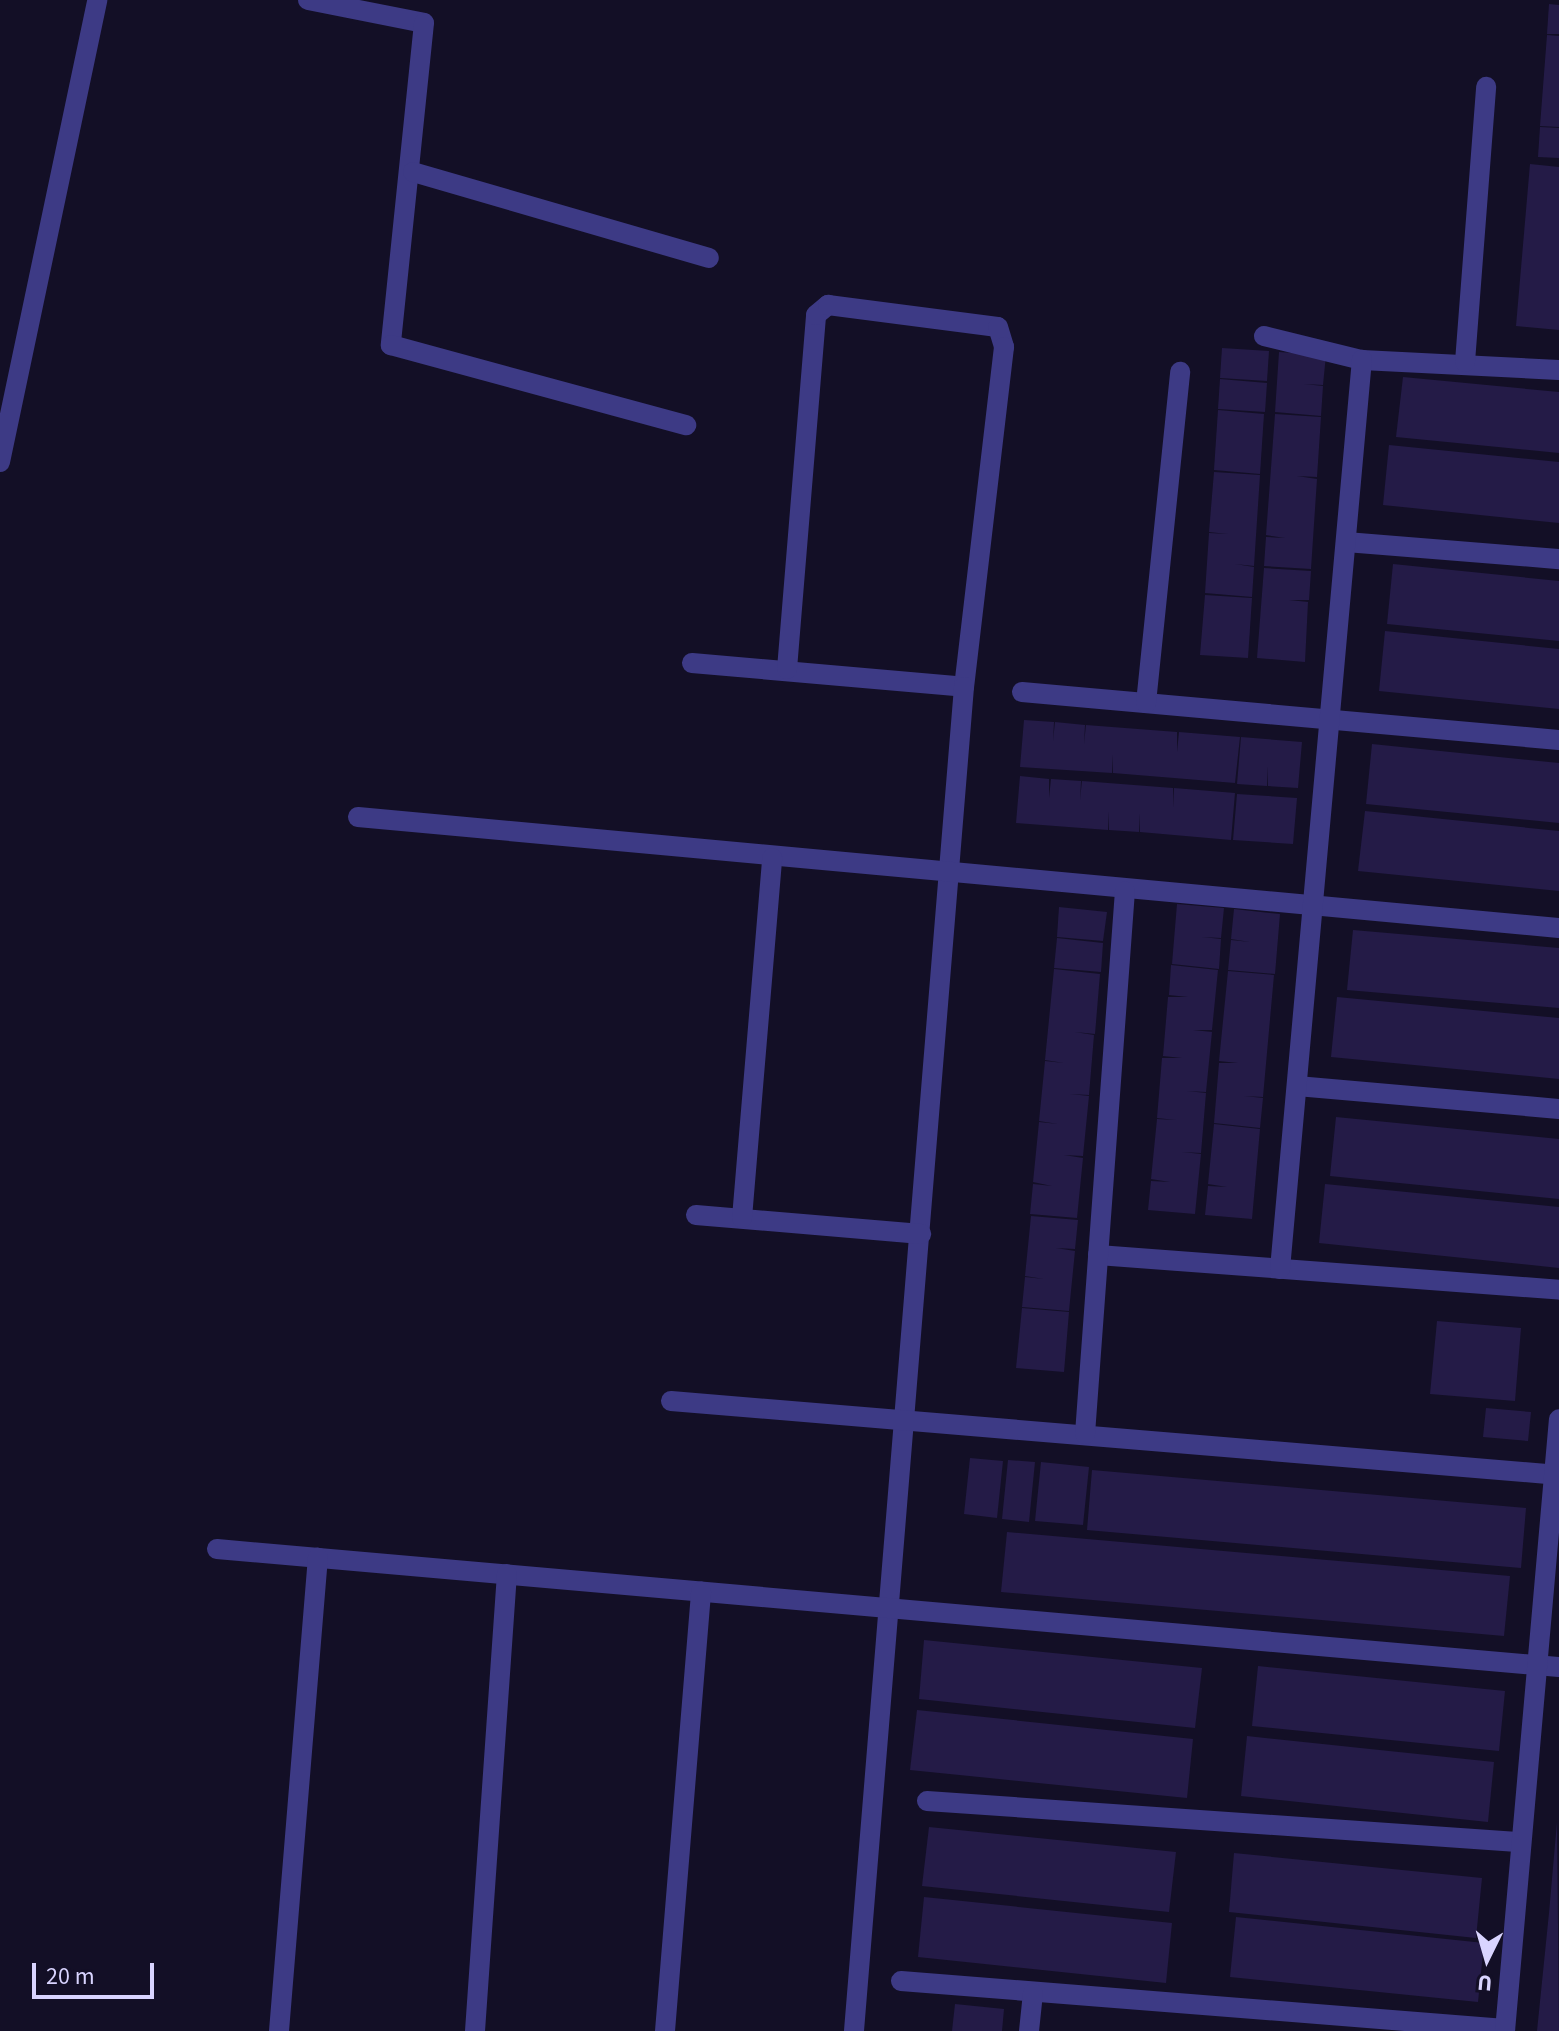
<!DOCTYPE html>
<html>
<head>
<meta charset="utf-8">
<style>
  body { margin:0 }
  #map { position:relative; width:1559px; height:2031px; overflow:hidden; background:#130f26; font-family:"Source Sans 3",sans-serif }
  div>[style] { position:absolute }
  .building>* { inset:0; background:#241b47 }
  .minor>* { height:20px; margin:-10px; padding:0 10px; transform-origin:10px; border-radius:10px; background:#3d3a85 }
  span { translate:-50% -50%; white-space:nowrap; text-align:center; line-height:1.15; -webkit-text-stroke:6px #130f26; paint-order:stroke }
  .north { position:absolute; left:1447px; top:1919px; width:80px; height:80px; -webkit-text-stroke:6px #130f26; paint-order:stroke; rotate:185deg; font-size:22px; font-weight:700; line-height:32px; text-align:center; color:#d9d4ff }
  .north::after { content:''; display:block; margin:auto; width:28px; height:36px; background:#d9d4ff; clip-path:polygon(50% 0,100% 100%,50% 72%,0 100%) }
  .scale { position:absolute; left:32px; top:1963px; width:122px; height:36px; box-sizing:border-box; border:4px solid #d9d4ff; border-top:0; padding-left:10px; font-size:24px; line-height:28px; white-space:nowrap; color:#d9d4ff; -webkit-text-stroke:6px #130f26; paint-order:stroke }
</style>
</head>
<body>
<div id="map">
  <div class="building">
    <i style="clip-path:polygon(1549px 4px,1559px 5px,1559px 34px,1547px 34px)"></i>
    <i style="clip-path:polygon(1547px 35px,1559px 36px,1559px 127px,1540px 126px)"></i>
    <i style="clip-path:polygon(1540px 127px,1559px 128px,1559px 158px,1538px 157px)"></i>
    <i style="clip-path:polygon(1530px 164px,1559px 167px,1559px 330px,1516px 326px)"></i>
    <i style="clip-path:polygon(1222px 348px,1269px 351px,1267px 381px,1220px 378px)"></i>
    <i style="clip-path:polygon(1279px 352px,1326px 355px,1323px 385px,1304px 384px,1323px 386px,1321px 416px,1275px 412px)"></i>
    <i style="clip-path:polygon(1403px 377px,1559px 392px,1559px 453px,1396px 437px)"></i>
    <i style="clip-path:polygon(1220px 379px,1267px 383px,1265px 412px,1218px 409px)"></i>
    <i style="clip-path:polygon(1218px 410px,1264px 414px,1260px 474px,1214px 470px)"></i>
    <i style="clip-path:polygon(1275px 414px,1321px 417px,1317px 477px,1297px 476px,1317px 479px,1311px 569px,1264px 566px,1266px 537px,1285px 538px,1266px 535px)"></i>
    <i style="clip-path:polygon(1389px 445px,1559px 462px,1559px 523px,1383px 505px)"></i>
    <i style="clip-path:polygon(1214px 472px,1260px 475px,1254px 566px,1235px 564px,1254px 567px,1252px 597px,1205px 593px,1209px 533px,1228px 534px,1209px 532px)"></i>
    <i style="clip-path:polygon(1393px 564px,1559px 581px,1559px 641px,1387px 624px)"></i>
    <i style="clip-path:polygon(1264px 568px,1311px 571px,1309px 600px,1289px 600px,1308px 602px,1305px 662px,1257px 658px)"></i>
    <i style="clip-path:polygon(1205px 595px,1252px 598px,1248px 658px,1200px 655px)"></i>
    <i style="clip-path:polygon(1385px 631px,1559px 649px,1559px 709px,1379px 691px)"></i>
    <i style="clip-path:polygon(1024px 720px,1054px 722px,1053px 741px,1055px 722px,1085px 725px,1084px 744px,1086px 725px,1177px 732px,1177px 752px,1179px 732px,1240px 737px,1235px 783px,1113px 773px,1113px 754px,1112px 773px,1020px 767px)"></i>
    <i style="clip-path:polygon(1241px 737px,1302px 742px,1298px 788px,1268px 786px,1268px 766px,1267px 786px,1237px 784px)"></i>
    <i style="clip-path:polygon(1372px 744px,1559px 763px,1559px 823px,1366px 804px)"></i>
    <i style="clip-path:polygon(1020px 776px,1049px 779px,1049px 798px,1051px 779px,1081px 781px,1080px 800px,1082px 781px,1173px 788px,1173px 808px,1174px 788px,1235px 793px,1231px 840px,1140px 832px,1140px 813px,1139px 832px,1109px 830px,1109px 811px,1108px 830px,1016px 823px)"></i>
    <i style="clip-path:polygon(1237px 794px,1297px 798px,1293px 844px,1233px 840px)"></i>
    <i style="clip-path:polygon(1365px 811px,1559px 831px,1559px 891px,1358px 871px)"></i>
    <i style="clip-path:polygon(1177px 904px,1224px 908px,1221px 938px,1202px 937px,1221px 939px,1219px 969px,1172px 964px)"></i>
    <i style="clip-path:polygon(1059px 907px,1107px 912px,1103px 941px,1057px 937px)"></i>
    <i style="clip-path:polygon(1234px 909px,1280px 914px,1275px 974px,1228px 970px,1231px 940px,1250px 942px,1231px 939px)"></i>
    <i style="clip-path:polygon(1353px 930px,1559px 948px,1559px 1008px,1347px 990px)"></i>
    <i style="clip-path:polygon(1057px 938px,1103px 943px,1101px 972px,1054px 968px)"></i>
    <i style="clip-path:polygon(1171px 965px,1218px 970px,1212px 1030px,1193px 1030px,1212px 1032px,1206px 1092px,1187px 1091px,1206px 1093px,1201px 1153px,1182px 1152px,1201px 1154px,1195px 1214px,1148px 1210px,1151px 1181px,1170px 1182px,1151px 1179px,1157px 1119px,1176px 1120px,1157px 1118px,1162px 1058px,1182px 1058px,1163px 1056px,1168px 997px,1188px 997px,1169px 995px)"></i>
    <i style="clip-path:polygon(1054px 969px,1100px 974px,1095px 1034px,1075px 1032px,1094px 1035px,1089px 1095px,1070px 1094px,1089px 1096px,1083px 1156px,1064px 1155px,1083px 1158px,1077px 1218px,1030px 1214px,1033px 1184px,1052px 1186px,1033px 1182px,1039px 1122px,1058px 1124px,1039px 1121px,1045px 1061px,1064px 1063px,1045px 1060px)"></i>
    <i style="clip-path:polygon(1228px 971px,1274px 975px,1263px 1097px,1244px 1096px,1263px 1098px,1260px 1128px,1214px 1123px,1219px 1063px,1238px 1063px,1219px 1061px)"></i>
    <i style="clip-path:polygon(1337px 997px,1559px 1018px,1559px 1079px,1331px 1057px)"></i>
    <i style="clip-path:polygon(1336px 1117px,1559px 1139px,1559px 1199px,1330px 1176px)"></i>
    <i style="clip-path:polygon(1214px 1124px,1260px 1129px,1252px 1219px,1205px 1215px,1208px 1186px,1227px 1187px,1208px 1184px)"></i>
    <i style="clip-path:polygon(1325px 1184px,1559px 1207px,1559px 1268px,1319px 1243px)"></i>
    <i style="clip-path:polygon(1031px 1216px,1078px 1220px,1075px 1249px,1056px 1248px,1075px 1251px,1069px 1311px,1022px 1307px,1025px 1277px,1044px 1279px,1025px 1276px)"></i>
    <i style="clip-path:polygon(1022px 1308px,1069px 1312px,1064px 1372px,1016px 1368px)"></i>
    <i style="clip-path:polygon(1437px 1321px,1521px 1328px,1515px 1401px,1430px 1394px)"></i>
    <i style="clip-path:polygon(1486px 1408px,1531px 1412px,1528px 1441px,1483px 1437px)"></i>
    <i style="clip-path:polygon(970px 1458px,1003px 1461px,997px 1518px,964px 1514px)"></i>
    <i style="clip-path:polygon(1008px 1460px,1035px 1462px,1029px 1522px,1002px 1519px)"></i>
    <i style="clip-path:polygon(1041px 1462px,1089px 1467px,1083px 1525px,1035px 1521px)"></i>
    <i style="clip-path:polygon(1092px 1470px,1526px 1508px,1521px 1568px,1087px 1530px)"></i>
    <i style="clip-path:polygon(1007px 1532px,1510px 1576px,1504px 1636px,1001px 1592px)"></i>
    <i style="clip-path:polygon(924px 1640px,1202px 1668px,1195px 1728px,919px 1699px)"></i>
    <i style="clip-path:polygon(1258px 1666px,1505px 1691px,1499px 1751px,1252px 1726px)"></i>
    <i style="clip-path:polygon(917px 1710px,1193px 1739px,1187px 1798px,910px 1770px)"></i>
    <i style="clip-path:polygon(1247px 1736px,1494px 1762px,1488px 1822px,1241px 1796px)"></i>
    <i style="clip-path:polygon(1557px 1822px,1559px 2031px,1537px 2031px,1549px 1913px)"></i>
    <i style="clip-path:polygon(929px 1827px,1176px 1852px,1169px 1912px,922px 1886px)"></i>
    <i style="clip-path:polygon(1234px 1853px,1482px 1878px,1476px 1938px,1229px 1912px)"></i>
    <i style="clip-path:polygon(924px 1897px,1172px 1923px,1166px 1983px,918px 1957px)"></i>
    <i style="clip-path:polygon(1236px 1917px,1484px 1943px,1478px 2002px,1230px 1977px)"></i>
    <i style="clip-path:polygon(955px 2004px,1004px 2009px,1002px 2031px,952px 2031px)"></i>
  </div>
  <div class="minor">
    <i style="left:308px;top:0;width:118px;rotate:11.2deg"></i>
    <i style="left:424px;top:23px;width:324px;rotate:95.9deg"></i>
    <i style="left:391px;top:345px;width:306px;rotate:15.2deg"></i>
    <i style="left:413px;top:172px;width:308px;rotate:16.2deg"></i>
    <i style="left:1264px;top:336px;width:101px;rotate:13.8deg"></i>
    <i style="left:1362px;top:360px;width:197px;rotate:2.9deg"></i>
    <i style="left:1465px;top:362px;width:276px;rotate:-85.6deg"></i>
    <i style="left:0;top:462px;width:472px;rotate:-78.1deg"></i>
    <i style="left:1346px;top:542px;width:214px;rotate:4.6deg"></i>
    <i style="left:692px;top:663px;width:273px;rotate:5deg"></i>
    <i style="left:787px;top:669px;width:355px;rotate:-85.3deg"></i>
    <i style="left:816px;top:315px;width:16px;rotate:-40deg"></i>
    <i style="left:828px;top:305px;width:171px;rotate:7.4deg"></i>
    <i style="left:998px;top:327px;width:21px;rotate:73deg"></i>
    <i style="left:1004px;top:347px;width:342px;rotate:96.7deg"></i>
    <i style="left:964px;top:687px;width:1348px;rotate:94.68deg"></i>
    <i style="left:1022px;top:692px;width:539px;rotate:5.11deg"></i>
    <i style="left:1146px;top:703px;width:333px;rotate:-84.1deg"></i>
    <i style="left:358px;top:817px;width:1206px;rotate:5.28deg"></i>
    <i style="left:1297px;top:1086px;width:263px;rotate:5deg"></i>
    <i style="left:696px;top:1215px;width:226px;rotate:4.8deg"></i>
    <i style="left:742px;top:1218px;width:361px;rotate:-85.2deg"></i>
    <i style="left:1098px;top:1255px;width:462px;rotate:4.3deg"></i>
    <i style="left:1280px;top:1269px;width:913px;rotate:-84.85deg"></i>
    <i style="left:671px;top:1401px;width:891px;rotate:4.76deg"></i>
    <i style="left:1085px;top:1434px;width:544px;rotate:-85.79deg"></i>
    <i style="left:217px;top:1549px;width:1347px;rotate:5.03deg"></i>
    <i style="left:927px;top:1801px;width:592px;rotate:3.97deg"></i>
    <i style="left:901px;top:1981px;width:606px;rotate:4.54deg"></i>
    <i style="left:279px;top:2031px;width:475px;rotate:-85.3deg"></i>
    <i style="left:475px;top:2031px;width:458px;rotate:-86deg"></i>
    <i style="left:665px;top:2031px;width:441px;rotate:-85.3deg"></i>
    <i style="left:1029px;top:2031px;width:38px;rotate:-84deg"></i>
    <i style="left:1505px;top:2031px;width:614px;rotate:-84.96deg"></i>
  </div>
  <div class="north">U</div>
  <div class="scale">20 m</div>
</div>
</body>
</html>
